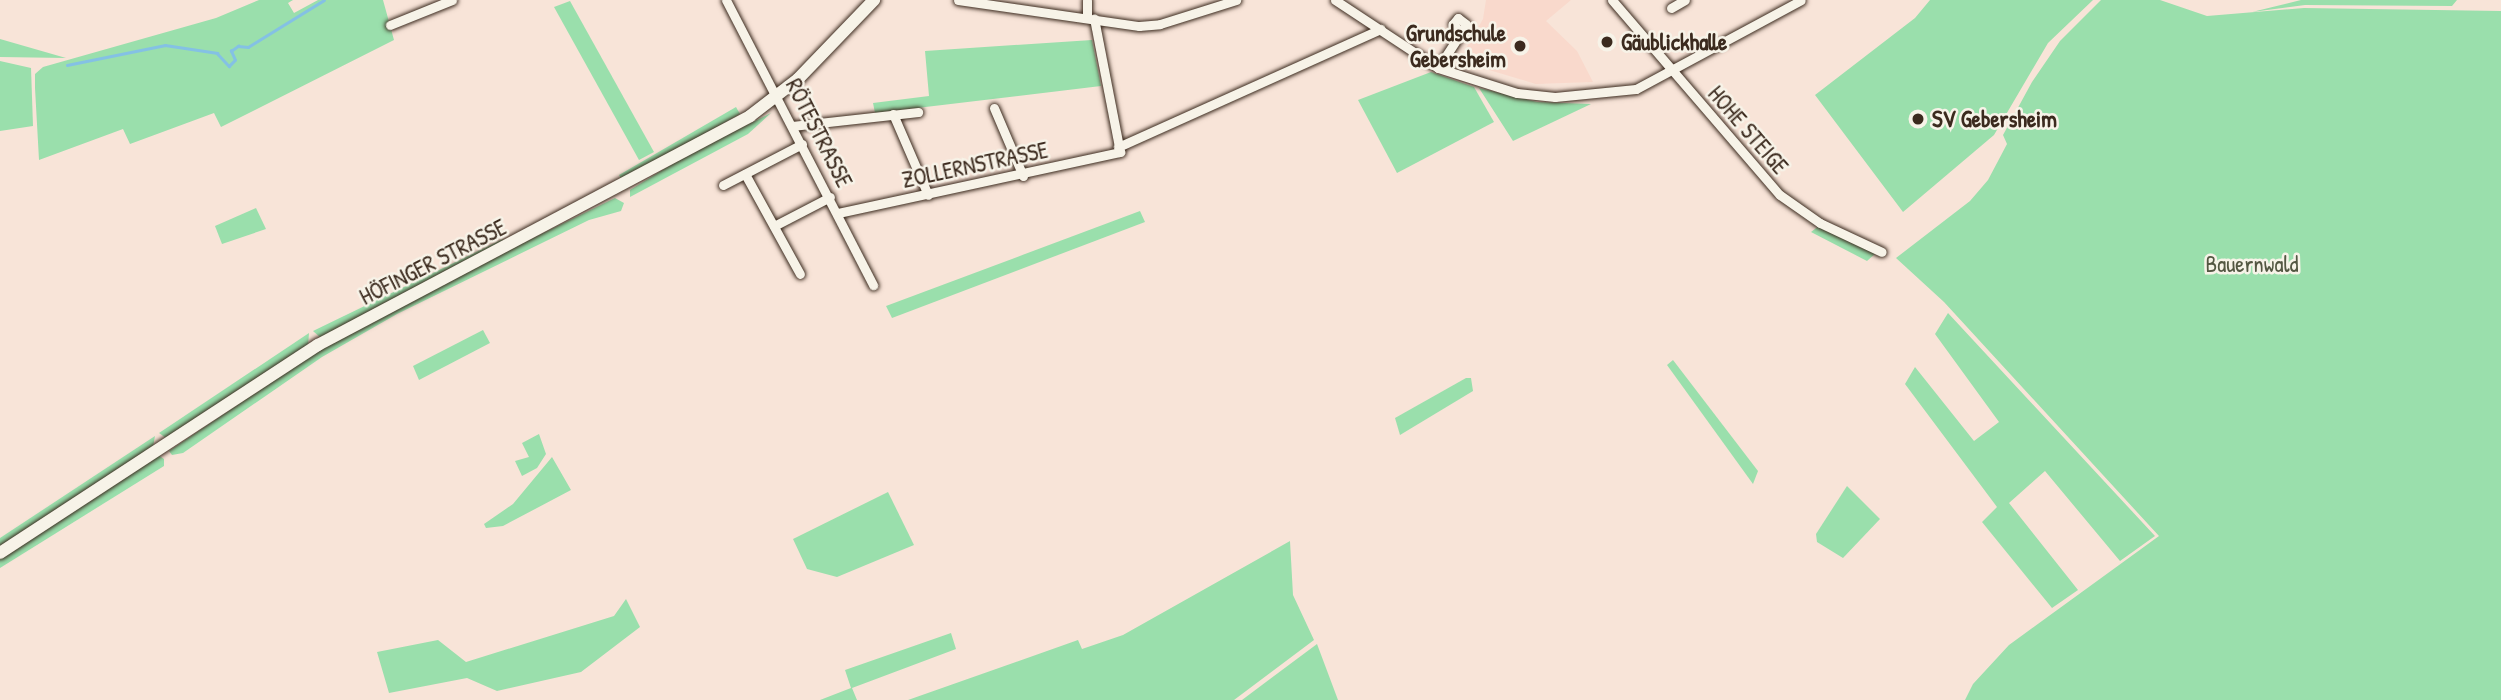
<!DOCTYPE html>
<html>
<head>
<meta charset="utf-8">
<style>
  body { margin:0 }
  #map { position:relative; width:2501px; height:700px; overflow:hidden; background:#f8e4d8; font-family:"Patrick Hand",sans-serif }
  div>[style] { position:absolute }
  .built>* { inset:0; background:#f9d9cc }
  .green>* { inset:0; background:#9adfac }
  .stream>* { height:2.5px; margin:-1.25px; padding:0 1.25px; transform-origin:1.25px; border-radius:1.25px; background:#84c1e4 }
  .roads { filter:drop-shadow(0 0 2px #3b2a1e) drop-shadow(0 0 2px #3b2a1e) }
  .street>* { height:9px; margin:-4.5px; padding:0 4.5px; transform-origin:4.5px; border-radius:4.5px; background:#f7f3e8 }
  .secondary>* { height:12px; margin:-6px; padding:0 6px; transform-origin:6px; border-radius:6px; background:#f7f3e8 }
  .dots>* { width:19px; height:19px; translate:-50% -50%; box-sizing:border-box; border:4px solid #f7f3e8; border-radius:50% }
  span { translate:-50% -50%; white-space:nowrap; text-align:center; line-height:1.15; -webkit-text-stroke:5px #f7f3e8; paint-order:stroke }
  .poi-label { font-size:23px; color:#3b2a1e; font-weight:700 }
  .right { translate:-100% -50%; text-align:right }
  .left { translate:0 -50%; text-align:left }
  .street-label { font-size:23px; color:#3b2a1e }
  .park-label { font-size:23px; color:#535742 }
</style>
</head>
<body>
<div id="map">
  <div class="built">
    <i style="clip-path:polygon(1486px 0,1571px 0,1546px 21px,1577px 51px,1593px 82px,1536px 84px,1459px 61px,1483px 19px)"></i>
  </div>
  <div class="green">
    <i style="clip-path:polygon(259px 0,293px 0,288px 3px,294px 13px,318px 0,383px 0,394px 40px,221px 127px,214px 113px,130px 144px,123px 129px,39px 160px,35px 88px,35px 74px,43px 67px,216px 18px)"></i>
    <i style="clip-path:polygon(1930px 0,2093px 0,2048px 43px,1994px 135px,1903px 212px,1815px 95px,1915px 18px)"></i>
    <i style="clip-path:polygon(2101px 0,2160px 0,2207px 16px,2304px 8px,2501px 11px,2501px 700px,1965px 700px,1973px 684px,2009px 645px,2159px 536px,1944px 302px,1896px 258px,1970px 201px,1988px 180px,2007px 144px,2003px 135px,2032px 82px,2060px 41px)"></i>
    <i style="clip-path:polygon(2301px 0,2457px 0,2452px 6px,2305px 5px,2252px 12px)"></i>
    <i style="clip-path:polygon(570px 1px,654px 152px,639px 160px,554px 7px)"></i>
    <i style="clip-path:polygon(0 39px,66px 58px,0 57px)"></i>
    <i style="clip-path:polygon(1092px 40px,1101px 86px,875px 113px,873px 103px,929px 96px,925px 51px)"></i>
    <i style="clip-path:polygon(0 61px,31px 68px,33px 126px,0 131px)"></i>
    <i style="clip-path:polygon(1431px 72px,1474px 87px,1494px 122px,1397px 173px,1358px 100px)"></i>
    <i style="clip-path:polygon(1479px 88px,1537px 102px,1591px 104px,1513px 141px)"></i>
    <i style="clip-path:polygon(736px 107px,740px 114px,622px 180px,619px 175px)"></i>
    <i style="clip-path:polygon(771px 113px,748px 134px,630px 197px,630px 190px,687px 155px)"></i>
    <i style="clip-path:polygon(615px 198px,624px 203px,621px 211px,589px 220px,397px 314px,322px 357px,183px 453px,172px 455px,169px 451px,318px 351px,429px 289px)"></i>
    <i style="clip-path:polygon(256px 208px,266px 229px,222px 244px,215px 226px)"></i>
    <i style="clip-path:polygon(1140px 211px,1145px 222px,892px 318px,886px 306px)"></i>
    <i style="clip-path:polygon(1820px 225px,1876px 253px,1867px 261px,1811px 232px)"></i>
    <i style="clip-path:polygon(503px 239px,503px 244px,321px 338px,313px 331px)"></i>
    <i style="clip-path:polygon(1948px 313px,2155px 536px,2120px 561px,2045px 471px,2009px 503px,2078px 590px,2052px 608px,1982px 522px,1997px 507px,1905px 384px,1915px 367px,1974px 441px,1999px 422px,1935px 334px)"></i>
    <i style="clip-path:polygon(483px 330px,490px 343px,419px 380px,413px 366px)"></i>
    <i style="clip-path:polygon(309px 333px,308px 346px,166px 438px,159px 433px)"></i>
    <i style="clip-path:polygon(1673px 360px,1758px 471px,1753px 484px,1667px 365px)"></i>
    <i style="clip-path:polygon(1466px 378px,1471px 378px,1473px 391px,1400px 435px,1395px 418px)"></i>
    <i style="clip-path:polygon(539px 434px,546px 454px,537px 468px,522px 476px,515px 461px,529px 457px,522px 443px)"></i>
    <i style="clip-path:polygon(155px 436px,153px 447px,0 546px,0 538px)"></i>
    <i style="clip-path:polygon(158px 455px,164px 459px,164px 466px,0 568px,0 558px)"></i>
    <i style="clip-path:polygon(552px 457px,571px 490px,503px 526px,486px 528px,484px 524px,513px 504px)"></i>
    <i style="clip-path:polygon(1847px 486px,1880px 519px,1843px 558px,1817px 542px,1816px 534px)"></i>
    <i style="clip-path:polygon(888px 492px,914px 545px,837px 577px,807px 569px,793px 539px)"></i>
    <i style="clip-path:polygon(1290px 541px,1293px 595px,1314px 640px,1234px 700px,908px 700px,1078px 640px,1082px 649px,1123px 635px)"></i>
    <i style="clip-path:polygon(626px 599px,640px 627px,581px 672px,497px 691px,467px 678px,389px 693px,377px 652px,438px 640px,466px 662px,614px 616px)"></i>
    <i style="clip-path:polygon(951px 633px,956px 649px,852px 688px,857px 700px,820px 700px,851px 688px,845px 670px)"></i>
    <i style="clip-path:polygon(1317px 644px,1338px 700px,1242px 700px)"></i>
  </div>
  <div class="stream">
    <i style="left:67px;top:65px;width:100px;rotate:-11.5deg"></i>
    <i style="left:165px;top:45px;width:53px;rotate:8.7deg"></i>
    <i style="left:217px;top:53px;width:18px;rotate:47deg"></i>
    <i style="left:229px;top:66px;width:8px;rotate:-45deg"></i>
    <i style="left:235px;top:60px;width:10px;rotate:-114deg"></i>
    <i style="left:231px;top:51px;width:9px;rotate:-36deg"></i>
    <i style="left:238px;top:46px;width:10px;rotate:6deg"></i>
    <i style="left:248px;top:47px;width:89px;rotate:-31.7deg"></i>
  </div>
  <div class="roads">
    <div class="street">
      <i style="left:726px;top:0;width:321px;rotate:62.7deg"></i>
      <i style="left:958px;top:0;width:183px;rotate:8.2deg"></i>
      <i style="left:1139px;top:26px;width:21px;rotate:-5deg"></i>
      <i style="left:1160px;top:24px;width:80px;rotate:-17.5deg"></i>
      <i style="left:1335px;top:0;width:123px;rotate:33.4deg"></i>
      <i style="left:1438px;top:68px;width:83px;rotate:17.6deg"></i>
      <i style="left:1517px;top:93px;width:38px;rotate:6deg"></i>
      <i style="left:1555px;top:97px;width:81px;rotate:-5.6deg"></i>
      <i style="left:1636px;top:89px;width:187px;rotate:-28.3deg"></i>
      <i style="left:1612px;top:0;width:257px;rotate:49.3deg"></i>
      <i style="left:1780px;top:195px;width:49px;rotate:35deg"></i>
      <i style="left:1820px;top:223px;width:68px;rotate:25.1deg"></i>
      <i style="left:1671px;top:8px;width:16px;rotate:-30deg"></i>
      <i style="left:1087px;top:17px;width:17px;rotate:-90deg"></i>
      <i style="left:390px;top:25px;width:67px;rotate:-22deg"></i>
      <i style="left:1438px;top:68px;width:48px;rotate:-57deg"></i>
      <i style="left:1464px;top:28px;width:4px;rotate:-63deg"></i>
      <i style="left:1466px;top:24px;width:10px;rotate:-143deg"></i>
      <i style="left:1458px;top:18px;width:8px;rotate:130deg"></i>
      <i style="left:1453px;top:24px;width:12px;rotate:48deg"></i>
      <i style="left:994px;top:108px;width:74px;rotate:66.9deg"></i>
      <i style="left:893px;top:114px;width:88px;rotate:66.6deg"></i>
      <i style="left:792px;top:126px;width:127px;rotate:-6.3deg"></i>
      <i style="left:1118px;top:147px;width:288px;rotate:-24.2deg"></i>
      <i style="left:745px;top:174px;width:114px;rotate:61.2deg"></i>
      <i style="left:723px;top:185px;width:89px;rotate:-27.4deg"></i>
      <i style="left:838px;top:213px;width:289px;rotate:-12.2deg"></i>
      <i style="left:1120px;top:152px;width:136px;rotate:-101deg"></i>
      <i style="left:774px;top:226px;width:63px;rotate:-27.4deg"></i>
    </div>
    <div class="secondary">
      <i style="left:0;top:553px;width:380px;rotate:-33.2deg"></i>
      <i style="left:318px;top:345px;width:489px;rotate:-27.9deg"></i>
      <i style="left:750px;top:116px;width:61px;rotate:-37.6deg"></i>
      <i style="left:798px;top:79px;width:110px;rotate:-46.1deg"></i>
    </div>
  </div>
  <div class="dots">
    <i style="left:1607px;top:42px;background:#3b2a1e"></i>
    <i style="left:1520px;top:46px;background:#3b2a1e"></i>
    <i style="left:1918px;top:119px;background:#3b2a1e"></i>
  </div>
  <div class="poi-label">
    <span class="right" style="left:1506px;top:46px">Grundschule<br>Gebersheim</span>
    <span class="left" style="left:1621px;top:42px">Gäublickhalle</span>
    <span class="left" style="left:1932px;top:119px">SV Gebersheim</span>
  </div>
  <div class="street-label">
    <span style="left:1748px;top:130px;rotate:49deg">HOHE STEIGE</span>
    <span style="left:819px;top:133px;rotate:63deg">RÖTESTRASSE</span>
    <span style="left:975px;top:165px;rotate:-12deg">ZOLLERNSTRASSE</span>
    <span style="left:433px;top:262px;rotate:-27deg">HÖFINGER STRASSE</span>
  </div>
  <div class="park-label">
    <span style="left:2252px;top:264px">Bauernwald</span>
  </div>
</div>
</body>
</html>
